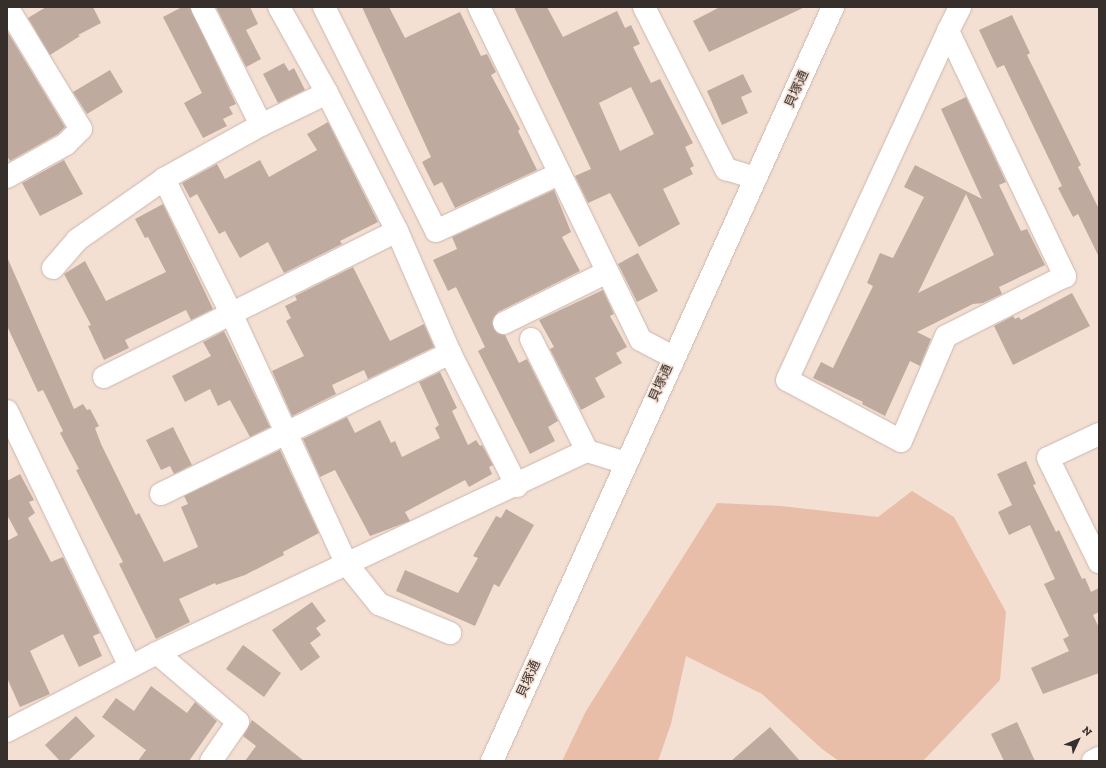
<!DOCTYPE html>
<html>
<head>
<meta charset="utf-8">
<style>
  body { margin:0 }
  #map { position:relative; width:1106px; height:768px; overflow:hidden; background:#f4dfd3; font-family:"Zilla Slab","Noto Sans JP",serif }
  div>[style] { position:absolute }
  .green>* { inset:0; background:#e8bea8 }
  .building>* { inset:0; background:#bfaa9f }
  .roads { filter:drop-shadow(0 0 1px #ccb7ad) drop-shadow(0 0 1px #ccb7ad) }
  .minor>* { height:22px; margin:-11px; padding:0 11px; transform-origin:11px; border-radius:11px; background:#fff }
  span { translate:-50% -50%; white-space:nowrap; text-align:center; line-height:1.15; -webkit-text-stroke:3px #f4dfd3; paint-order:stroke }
  .street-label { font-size:13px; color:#372f2b }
  .frame { position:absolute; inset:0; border:8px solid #372f2b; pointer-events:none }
  .north { position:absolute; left:1058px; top:720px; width:40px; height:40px; -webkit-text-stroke:3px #f4dfd3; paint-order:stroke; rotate:46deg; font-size:11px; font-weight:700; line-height:16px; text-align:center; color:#372f2b }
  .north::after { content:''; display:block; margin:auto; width:14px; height:18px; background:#372f2b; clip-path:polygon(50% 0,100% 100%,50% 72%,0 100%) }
</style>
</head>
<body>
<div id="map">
  <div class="green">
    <i style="clip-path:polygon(912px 491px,954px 517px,1006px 612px,1000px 680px,923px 761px,839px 761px,822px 749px,762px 694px,686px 656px,671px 724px,658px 761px,562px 761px,586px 711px,717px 503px,781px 506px,878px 517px)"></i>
  </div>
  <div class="building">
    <i style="clip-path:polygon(46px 7px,93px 7px,101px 23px,78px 35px,80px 36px,50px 55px,28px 18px)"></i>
    <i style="clip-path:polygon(182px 7px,190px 7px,236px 104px,229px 107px,233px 114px,223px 119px,227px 126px,203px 138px,184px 103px,202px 93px,163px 17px)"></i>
    <i style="clip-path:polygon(216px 7px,250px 7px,258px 24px,246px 30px,261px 59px,246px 67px)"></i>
    <i style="clip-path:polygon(362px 7px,389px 7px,405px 38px,460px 12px,481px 56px,487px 54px,496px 72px,491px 75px,520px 129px,518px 131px,537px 170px,455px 208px,442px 182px,434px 186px,422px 162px,431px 157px)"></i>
    <i style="clip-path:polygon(evenodd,514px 7px,547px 7px,563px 37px,617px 11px,625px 28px,631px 25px,640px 44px,633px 47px,651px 83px,660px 79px,693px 143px,685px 147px,694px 166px,690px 168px,693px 174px,663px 189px,680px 224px,639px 247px,610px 193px,588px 203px,575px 176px,591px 169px,514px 7px,631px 87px,654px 134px,620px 151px,599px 103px,631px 87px)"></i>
    <i style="clip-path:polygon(720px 7px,805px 7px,709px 52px,693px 21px)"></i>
    <i style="clip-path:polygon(1012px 15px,1030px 53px,1027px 55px,1081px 165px,1078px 167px,1099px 209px,1099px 257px,1078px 214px,1073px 217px,1058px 188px,1062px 186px,1004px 65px,997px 68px,979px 30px)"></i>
    <i style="clip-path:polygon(7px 31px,65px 127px,58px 134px,10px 161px,7px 156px)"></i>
    <i style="clip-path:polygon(284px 63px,289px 71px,294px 68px,305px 90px,278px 103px,263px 74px)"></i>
    <i style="clip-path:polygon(110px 70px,123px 92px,87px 114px,73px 92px)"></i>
    <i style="clip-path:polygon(743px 74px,752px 92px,741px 97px,748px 113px,722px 125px,707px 91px)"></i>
    <i style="clip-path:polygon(evenodd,966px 97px,1006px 182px,999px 185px,1021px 231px,1027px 229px,1045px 265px,999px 287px,1002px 294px,983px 303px,973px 304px,917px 332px,931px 339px,920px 366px,910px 361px,885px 416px,862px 404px,863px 402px,813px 378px,821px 362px,833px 368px,873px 286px,867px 283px,880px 253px,893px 258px,924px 197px,904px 187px,915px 165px,982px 199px,941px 109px,966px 97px,966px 194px,994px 255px,918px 293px,966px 194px)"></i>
    <i style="clip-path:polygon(328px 122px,378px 222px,340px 241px,342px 244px,284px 273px,268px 242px,240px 258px,225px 231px,219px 234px,197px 194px,190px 198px,182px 183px,217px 164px,225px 179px,260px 160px,269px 177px,317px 150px,307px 134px)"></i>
    <i style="clip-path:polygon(64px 160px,83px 194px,40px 216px,22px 183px)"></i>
    <i style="clip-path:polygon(554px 190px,571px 232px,562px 237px,580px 271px,498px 312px,492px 322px,497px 333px,505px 335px,519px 363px,527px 359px,558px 421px,548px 427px,555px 441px,530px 454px,478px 351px,485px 347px,456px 287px,448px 291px,433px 260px,457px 249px,452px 237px)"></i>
    <i style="clip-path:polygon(163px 204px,213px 309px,191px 320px,186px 310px,125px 340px,129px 348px,104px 360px,88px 326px,91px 325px,64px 274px,85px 261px,106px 301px,166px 272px,148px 237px,145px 238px,135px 219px)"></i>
    <i style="clip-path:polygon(638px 253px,658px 291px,637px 302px,618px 264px)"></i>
    <i style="clip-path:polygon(7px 257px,74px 409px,83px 404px,87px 410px,90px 409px,99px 426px,95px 428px,101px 444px,136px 515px,139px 513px,164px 562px,198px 547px,181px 507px,188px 504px,184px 496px,280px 450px,319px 533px,283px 552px,284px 555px,245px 575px,216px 585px,215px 583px,179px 599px,190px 622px,156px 639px,119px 564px,123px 562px,76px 470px,79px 469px,60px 433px,63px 431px,43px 390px,38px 392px,7px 326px)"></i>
    <i style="clip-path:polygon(353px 267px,390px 341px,424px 324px,434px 347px,368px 379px,364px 370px,332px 385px,336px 394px,292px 416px,272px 371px,304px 356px,286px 321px,291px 318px,285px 306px,297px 300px,295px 296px)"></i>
    <i style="clip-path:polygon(603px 290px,614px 314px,610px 316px,627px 347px,616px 353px,622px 363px,595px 378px,605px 397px,581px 410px,550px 349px,554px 347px,539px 320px)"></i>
    <i style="clip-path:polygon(1072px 293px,1090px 326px,1013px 365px,994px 326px,1013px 316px,1015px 319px,1019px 317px,1021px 320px)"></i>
    <i style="clip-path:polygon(224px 331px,270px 427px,250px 437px,230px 400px,218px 406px,210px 389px,185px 402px,172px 376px,211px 356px,203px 342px)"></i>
    <i style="clip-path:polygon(440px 372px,457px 408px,452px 411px,468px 445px,476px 440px,480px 446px,482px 445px,493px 465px,489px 467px,492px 474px,469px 487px,465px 480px,405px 512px,410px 521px,370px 536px,335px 470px,320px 477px,303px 439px,347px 417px,355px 433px,380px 420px,391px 443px,395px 441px,402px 457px,440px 438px,435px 428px,439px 425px,419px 382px)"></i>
    <i style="clip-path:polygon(173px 427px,192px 465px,174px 474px,170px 466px,161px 470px,146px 440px)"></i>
    <i style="clip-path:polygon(1026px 461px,1036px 484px,1033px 485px,1056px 532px,1059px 530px,1082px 579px,1085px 578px,1091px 592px,1099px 588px,1099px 612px,1093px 615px,1099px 628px,1099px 673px,1043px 694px,1031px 668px,1069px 651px,1063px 639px,1069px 636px,1044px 584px,1055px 579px,1030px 525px,1009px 535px,998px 512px,1012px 505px,997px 474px)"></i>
    <i style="clip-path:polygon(20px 474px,34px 500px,29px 502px,35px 513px,28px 518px,51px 562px,63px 557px,100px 633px,93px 636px,102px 656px,79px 667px,63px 634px,30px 651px,50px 694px,20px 707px,7px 678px,7px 541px,18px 535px,7px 515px,7px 481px)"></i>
    <i style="clip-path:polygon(506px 509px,534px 525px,499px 587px,494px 584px,475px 626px,396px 591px,405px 570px,458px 593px,478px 558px,473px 556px,496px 516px,501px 518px)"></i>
    <i style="clip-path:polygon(312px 602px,326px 621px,316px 628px,321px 635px,310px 643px,320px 657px,301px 671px,272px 630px)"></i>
    <i style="clip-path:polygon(243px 645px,281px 673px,264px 697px,226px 669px)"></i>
    <i style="clip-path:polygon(151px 686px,187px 713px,195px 702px,217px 721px,189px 761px,138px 761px,146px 750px,102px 717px,116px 698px,134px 711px)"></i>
    <i style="clip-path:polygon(76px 716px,95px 736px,68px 761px,60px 761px,45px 745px)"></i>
    <i style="clip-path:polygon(252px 720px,304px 761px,245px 761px,256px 746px,243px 736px)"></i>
    <i style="clip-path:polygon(1017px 722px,1035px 761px,1004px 761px,991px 734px)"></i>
    <i style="clip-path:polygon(770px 727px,800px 761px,731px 761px)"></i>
  </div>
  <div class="roads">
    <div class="minor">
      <i style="left:202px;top:7px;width:132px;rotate:63.4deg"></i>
      <i style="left:279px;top:7px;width:98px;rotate:60.8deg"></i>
      <i style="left:327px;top:93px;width:155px;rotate:63.1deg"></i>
      <i style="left:397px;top:231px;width:133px;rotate:66.5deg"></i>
      <i style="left:450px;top:353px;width:149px;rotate:63.3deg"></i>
      <i style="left:324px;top:7px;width:250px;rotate:63.4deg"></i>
      <i style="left:436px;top:231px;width:136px;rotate:-24.9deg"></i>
      <i style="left:479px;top:7px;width:370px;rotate:64.1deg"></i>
      <i style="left:641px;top:340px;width:36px;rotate:28deg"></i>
      <i style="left:644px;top:7px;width:182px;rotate:63.2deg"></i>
      <i style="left:726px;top:169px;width:31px;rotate:17deg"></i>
      <i style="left:948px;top:31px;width:272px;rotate:64.5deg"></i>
      <i style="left:1065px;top:276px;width:133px;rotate:153.2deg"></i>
      <i style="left:946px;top:336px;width:114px;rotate:113.2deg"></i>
      <i style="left:901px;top:441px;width:129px;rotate:-151.8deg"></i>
      <i style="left:787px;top:380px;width:384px;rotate:-65.2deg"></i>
      <i style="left:948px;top:31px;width:27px;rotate:-63deg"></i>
      <i style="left:327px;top:93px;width:73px;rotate:154.1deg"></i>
      <i style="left:261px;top:125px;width:111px;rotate:150.9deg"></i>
      <i style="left:164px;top:179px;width:152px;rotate:63.4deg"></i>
      <i style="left:232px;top:315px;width:273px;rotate:65.3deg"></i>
      <i style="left:346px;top:563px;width:53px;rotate:51.2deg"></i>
      <i style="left:379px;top:604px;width:77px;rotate:22.2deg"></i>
      <i style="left:7px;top:177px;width:68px;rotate:-29.2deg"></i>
      <i style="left:66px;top:144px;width:21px;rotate:-45deg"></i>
      <i style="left:81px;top:129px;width:143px;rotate:-121.2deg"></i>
      <i style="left:53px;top:268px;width:37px;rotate:-49deg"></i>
      <i style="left:77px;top:240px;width:106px;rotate:-35deg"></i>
      <i style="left:504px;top:323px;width:115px;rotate:-26.3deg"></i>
      <i style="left:531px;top:339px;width:125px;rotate:63.4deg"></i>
      <i style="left:104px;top:377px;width:327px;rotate:-26.5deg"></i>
      <i style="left:7px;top:411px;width:284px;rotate:64.3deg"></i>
      <i style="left:1099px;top:434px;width:56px;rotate:154.8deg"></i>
      <i style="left:1048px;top:458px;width:116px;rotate:63.9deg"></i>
      <i style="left:161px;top:494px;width:322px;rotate:-26deg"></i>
      <i style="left:157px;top:653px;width:106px;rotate:40.4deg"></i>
      <i style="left:238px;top:722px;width:47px;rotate:124.7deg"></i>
      <i style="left:7px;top:731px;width:169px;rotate:-27.5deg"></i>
      <i style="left:157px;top:653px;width:475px;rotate:-25.2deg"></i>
      <i style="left:587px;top:451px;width:41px;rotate:17.1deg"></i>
      <i style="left:492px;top:761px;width:828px;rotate:-65.66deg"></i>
      <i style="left:1093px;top:761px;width:7px;rotate:-27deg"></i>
    </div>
  </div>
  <div class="street-label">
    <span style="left:797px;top:89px;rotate:-66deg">貝塚通</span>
    <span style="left:661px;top:383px;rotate:-66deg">貝塚通</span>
    <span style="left:529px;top:679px;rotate:-66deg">貝塚通</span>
  </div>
  <div class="frame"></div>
  <div class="north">N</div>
</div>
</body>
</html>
